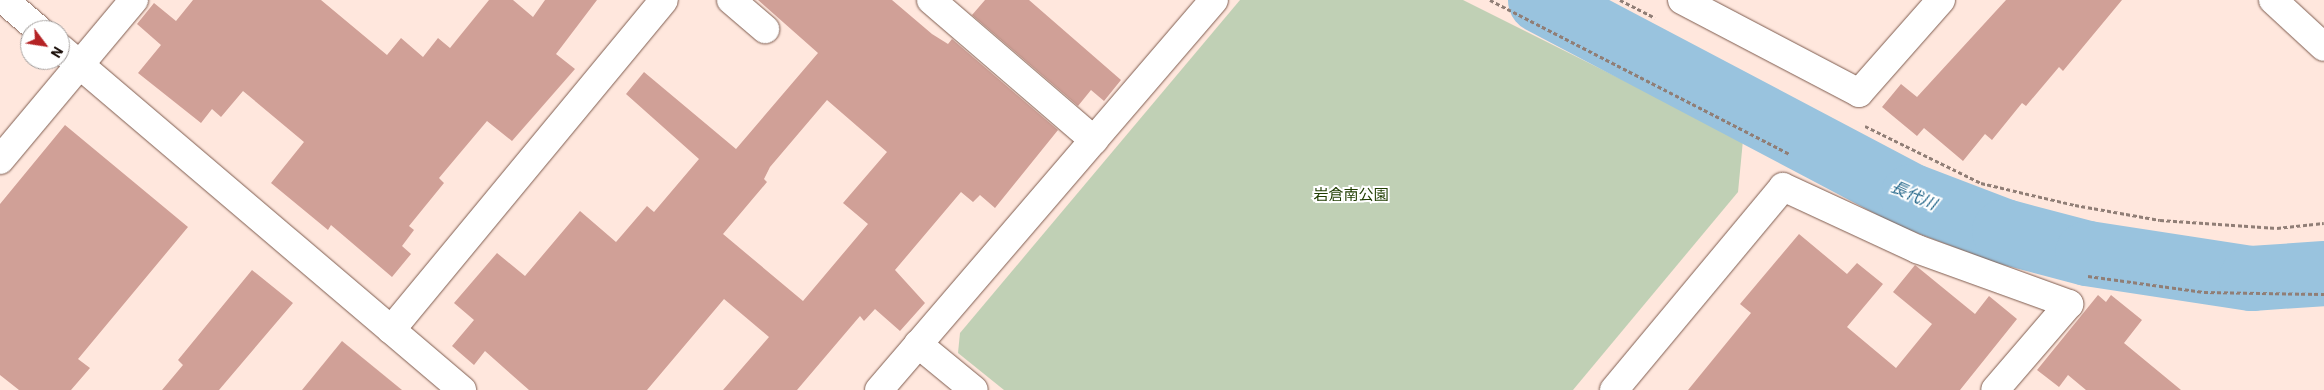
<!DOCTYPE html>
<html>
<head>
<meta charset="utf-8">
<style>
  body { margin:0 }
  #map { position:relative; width:2324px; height:390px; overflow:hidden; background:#ffe7dd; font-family:"IBM Plex Sans","Noto Sans JP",sans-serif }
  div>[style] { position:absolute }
  .green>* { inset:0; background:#c0d0b5 }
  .river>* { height:65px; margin:-32.5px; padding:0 32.5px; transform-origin:32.5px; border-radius:32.5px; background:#99c3de }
  .building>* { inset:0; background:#d0a097 }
  .path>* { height:3px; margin-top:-1.5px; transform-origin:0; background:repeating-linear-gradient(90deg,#907e76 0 4px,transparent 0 6.5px) }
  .roads { filter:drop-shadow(0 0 1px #7e5c4f) drop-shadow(0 0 1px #7e5c4f) }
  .minor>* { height:28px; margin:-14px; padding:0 14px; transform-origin:14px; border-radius:14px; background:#fff }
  span { translate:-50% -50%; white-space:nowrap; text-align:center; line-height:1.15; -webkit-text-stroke:4px #fff; paint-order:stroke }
  .park-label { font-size:15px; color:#213e02 }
  .water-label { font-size:16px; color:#175e83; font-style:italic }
  .north { position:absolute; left:20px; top:20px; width:50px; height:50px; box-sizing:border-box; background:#fff; border:1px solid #a39e9c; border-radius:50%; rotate:121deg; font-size:14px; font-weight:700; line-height:20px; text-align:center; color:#180c07 }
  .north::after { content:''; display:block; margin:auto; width:18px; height:22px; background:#b42325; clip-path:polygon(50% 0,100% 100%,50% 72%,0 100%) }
</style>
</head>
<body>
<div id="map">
  <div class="green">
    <i style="clip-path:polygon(1240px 0,1463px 0,1743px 140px,1738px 192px,1573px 390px,1004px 390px,958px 353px,960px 333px)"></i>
  </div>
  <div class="river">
    <i style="left:1540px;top:0;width:420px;rotate:27.8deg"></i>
    <i style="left:1912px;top:196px;width:98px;rotate:20.8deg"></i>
    <i style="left:2004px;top:231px;width:86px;rotate:14.8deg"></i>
    <i style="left:2087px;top:253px;width:166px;rotate:8.7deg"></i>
    <i style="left:2251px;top:278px;width:73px;rotate:-3.9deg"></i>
  </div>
  <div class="building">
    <i style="clip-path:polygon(193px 0,321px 0,387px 55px,401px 38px,423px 57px,438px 38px,450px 48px,489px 0,513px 0,533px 17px,545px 0,597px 0,556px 54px,575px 69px,512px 141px,487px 121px,439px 178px,444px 183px,409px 226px,414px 230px,402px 246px,411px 254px,392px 277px,331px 225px,328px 230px,271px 183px,304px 142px,243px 91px,221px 117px,212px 109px,201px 123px,138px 73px,161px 45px,137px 24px,154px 3px,176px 21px)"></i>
    <i style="clip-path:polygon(evenodd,758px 0,892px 0,932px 34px,948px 44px,952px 39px,1058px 130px,995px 208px,980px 195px,973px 202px,961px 192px,895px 270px,925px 303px,900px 331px,875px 309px,864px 321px,860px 316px,797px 390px,723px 390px,769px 337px,724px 299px,647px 390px,529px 390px,485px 351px,474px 365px,452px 346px,474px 320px,454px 303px,497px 253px,525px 276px,580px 211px,616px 242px,647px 206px,654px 212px,699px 159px,626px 94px,644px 72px,736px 149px,818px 53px,758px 0,827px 100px,887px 152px,843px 203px,868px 224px,803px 301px,723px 234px,767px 182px,764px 179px,770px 167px,827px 100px)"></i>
    <i style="clip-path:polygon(985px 0,1029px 0,1121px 80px,1104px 101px,1091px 90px,1078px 106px,972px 15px)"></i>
    <i style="clip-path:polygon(2006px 0,2122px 0,2063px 71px,2059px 67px,2026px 106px,2022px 103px,1992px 140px,1985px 134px,1963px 161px,1924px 128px,1917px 136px,1882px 107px,1901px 84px,1917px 97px)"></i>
    <i style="clip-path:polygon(65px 125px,188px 227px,78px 359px,90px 368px,71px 390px,19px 390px,0 375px,0 204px)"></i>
    <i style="clip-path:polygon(1799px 234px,1847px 274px,1857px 263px,1883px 284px,1847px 327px,1896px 368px,1932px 324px,1893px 292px,1915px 265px,1975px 314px,1989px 296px,2017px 319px,1960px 390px,1688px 390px,1751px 313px,1740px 304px)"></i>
    <i style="clip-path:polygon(252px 270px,293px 303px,219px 390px,162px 390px,183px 365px,178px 360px)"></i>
    <i style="clip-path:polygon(2098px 295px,2106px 302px,2111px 295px,2142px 320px,2124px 343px,2181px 390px,2086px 390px,2068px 375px,2059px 387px,2037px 370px)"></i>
    <i style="clip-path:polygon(342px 341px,402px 390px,302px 390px)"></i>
  </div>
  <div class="path">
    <i style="left:1490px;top:0;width:337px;rotate:27.2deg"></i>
    <i style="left:1620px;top:0;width:39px;rotate:27deg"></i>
    <i style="left:1865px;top:126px;width:129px;rotate:26.2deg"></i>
    <i style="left:1981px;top:183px;width:97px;rotate:13.2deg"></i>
    <i style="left:2075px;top:205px;width:86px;rotate:10deg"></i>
    <i style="left:2160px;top:220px;width:117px;rotate:3.9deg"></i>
    <i style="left:2277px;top:228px;width:47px;rotate:-6.1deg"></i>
    <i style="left:2088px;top:276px;width:117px;rotate:7.9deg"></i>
    <i style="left:2204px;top:292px;width:120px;rotate:1deg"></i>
  </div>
  <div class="roads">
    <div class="minor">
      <i style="left:4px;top:0;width:46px;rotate:40.6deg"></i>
      <i style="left:731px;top:0;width:45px;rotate:40.5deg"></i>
      <i style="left:931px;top:0;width:215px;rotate:40.7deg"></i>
      <i style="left:1682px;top:0;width:200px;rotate:27.7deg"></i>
      <i style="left:1859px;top:93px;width:124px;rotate:-48.6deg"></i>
      <i style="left:2273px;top:0;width:69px;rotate:42.7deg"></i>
      <i style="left:60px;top:48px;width:528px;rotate:40.39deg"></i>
      <i style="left:0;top:160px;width:209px;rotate:-50.1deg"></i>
      <i style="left:391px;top:330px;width:428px;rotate:-50.4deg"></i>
      <i style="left:918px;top:344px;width:72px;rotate:39.4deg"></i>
      <i style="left:879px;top:390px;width:514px;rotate:-49.34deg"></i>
      <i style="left:1614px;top:390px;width:264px;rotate:-50.2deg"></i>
      <i style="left:1783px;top:187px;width:148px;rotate:24.8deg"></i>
      <i style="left:1917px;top:249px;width:162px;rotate:19.9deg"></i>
      <i style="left:2069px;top:304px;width:113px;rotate:130.7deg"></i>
    </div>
  </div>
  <div class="park-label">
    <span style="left:1351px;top:195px">岩倉南公園</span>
  </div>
  <div class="water-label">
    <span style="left:1914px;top:195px;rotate:24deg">長代川</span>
  </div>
  <div class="north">N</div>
</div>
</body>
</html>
